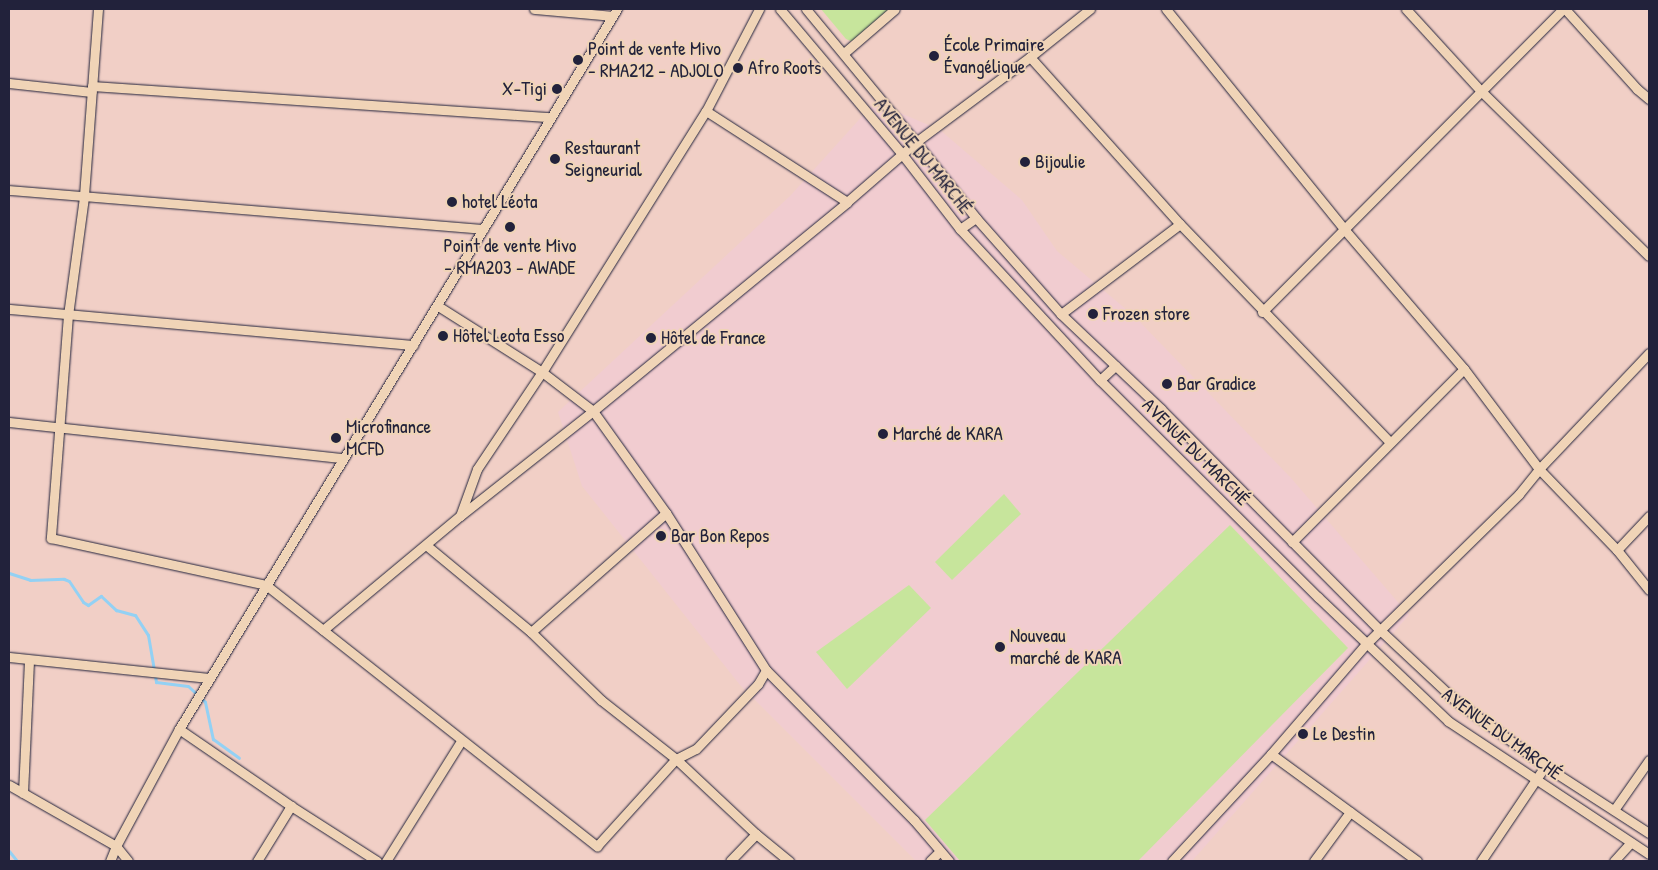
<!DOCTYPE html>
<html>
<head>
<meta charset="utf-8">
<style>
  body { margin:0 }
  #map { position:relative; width:1658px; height:870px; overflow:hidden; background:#f1cfc6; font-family:"Patrick Hand",sans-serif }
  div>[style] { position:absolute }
  .built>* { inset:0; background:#f1ccd0 }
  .green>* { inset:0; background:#c7e59c }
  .stream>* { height:3px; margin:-1.5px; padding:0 1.5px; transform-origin:1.5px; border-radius:1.5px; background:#93d1f4 }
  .roads { filter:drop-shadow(0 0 1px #22223b) drop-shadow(0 0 1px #22223b) }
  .street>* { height:9px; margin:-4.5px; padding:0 4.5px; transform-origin:4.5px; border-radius:4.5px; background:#f0d4b7 }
  .dots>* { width:14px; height:14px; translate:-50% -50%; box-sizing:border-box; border:2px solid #f0d4b7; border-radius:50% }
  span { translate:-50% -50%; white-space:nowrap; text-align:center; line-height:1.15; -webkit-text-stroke:4px #f0d4b7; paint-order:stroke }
  .poi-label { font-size:19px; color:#22223b }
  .left { translate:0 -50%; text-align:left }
  .right { translate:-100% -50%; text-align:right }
  .street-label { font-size:19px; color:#22223b }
  .frame { position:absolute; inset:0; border:10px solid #22223b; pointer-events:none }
</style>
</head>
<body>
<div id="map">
  <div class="built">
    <i style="clip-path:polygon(875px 102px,940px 130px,1022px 200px,1057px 251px,1134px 316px,1291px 478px,1409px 615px,1192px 861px,916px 861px,740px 685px,582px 486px,558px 412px,790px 196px)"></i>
  </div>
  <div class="green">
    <i style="clip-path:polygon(821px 9px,892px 9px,853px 42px,846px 39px)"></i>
    <i style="clip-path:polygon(1004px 494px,1021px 514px,952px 580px,935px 562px)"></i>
    <i style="clip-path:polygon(1230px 525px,1348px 648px,1138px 861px,960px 861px,925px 820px)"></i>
    <i style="clip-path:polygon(909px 585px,931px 608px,847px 689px,816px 652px)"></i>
  </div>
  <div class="stream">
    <i style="left:9px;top:573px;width:22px;rotate:18deg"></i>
    <i style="left:30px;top:580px;width:34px;rotate:-2deg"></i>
    <i style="left:64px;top:579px;width:5px;rotate:22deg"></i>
    <i style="left:69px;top:581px;width:25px;rotate:56deg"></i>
    <i style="left:83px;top:602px;width:6px;rotate:31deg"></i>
    <i style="left:88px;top:605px;width:16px;rotate:-35deg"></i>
    <i style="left:101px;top:596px;width:21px;rotate:43deg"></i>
    <i style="left:116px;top:610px;width:20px;rotate:15deg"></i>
    <i style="left:135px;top:615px;width:24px;rotate:57deg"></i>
    <i style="left:148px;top:635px;width:48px;rotate:80.3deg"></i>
    <i style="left:156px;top:682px;width:32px;rotate:7deg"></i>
    <i style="left:188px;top:686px;width:23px;rotate:43deg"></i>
    <i style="left:205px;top:702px;width:38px;rotate:78deg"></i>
    <i style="left:213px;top:739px;width:32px;rotate:36deg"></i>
    <i style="left:9px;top:851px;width:13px;rotate:51deg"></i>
  </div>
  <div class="roads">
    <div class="street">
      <i style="left:98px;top:9px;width:189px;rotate:94.3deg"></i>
      <i style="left:84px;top:197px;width:119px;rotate:97.7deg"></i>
      <i style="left:68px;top:315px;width:224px;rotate:94.4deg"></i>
      <i style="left:51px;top:538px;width:220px;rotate:12.3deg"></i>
      <i style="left:266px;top:585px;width:422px;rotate:38.3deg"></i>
      <i style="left:597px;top:846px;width:118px;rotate:-47.8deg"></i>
      <i style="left:676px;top:759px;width:110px;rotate:43.2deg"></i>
      <i style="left:756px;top:834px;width:37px;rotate:134deg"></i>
      <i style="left:534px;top:9px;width:78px;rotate:5.1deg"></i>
      <i style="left:780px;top:9px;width:189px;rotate:49.9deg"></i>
      <i style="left:902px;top:154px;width:95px;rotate:52.3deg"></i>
      <i style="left:960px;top:229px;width:206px;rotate:47.2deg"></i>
      <i style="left:1100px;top:380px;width:308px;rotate:44.9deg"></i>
      <i style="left:1318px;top:597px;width:180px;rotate:43.6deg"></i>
      <i style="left:1448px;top:721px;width:241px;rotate:33.5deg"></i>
      <i style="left:806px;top:9px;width:173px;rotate:50.4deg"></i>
      <i style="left:916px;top:142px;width:97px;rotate:51.7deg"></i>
      <i style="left:976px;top:218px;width:128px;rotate:48.5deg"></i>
      <i style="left:1061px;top:314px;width:138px;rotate:43.5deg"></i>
      <i style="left:1161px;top:409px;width:311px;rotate:45.3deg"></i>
      <i style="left:1380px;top:630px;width:104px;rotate:43.1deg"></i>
      <i style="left:1456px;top:701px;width:110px;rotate:36.1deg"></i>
      <i style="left:1545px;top:766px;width:124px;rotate:32.8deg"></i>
      <i style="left:1166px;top:9px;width:283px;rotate:51deg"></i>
      <i style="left:1344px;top:229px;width:184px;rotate:49.4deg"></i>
      <i style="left:1464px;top:369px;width:125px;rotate:53.1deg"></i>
      <i style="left:1539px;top:469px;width:112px;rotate:46.1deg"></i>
      <i style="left:1617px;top:550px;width:51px;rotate:51.3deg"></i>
      <i style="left:1406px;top:9px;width:111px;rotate:47.6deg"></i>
      <i style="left:1481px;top:91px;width:235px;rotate:44.5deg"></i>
      <i style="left:1565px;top:9px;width:108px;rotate:48deg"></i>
      <i style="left:1637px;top:89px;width:16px;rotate:40deg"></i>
      <i style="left:844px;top:53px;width:67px;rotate:-40.8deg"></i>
      <i style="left:1030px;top:57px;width:224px;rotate:48.1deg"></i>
      <i style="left:1180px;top:224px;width:303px;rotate:46.1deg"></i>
      <i style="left:9px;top:83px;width:83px;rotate:6.2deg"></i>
      <i style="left:92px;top:86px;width:459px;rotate:3.9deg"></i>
      <i style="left:706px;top:111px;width:168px;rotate:32.8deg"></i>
      <i style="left:9px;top:190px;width:476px;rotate:4.7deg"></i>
      <i style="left:960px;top:229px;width:19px;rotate:-35deg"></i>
      <i style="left:438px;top:306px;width:123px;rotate:32.4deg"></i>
      <i style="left:542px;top:372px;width:64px;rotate:37.4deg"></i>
      <i style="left:593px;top:411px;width:125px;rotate:54.4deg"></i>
      <i style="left:666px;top:513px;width:186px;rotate:57.5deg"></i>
      <i style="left:766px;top:670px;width:211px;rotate:45.4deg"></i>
      <i style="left:914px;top:820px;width:54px;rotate:49.5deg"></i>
      <i style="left:9px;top:309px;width:406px;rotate:5.1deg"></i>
      <i style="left:1262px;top:312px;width:427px;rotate:-45.2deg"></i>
      <i style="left:1061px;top:314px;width:149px;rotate:-37.1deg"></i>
      <i style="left:1100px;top:380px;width:21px;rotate:-43deg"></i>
      <i style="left:9px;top:422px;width:336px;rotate:6.2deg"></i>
      <i style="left:666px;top:513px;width:180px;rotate:138.6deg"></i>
      <i style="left:531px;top:632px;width:98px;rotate:44.2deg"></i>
      <i style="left:601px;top:700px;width:95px;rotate:38.2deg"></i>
      <i style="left:676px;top:759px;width:22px;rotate:-27deg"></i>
      <i style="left:696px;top:749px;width:90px;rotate:-46.4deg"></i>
      <i style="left:758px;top:684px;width:16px;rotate:-60deg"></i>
      <i style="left:460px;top:516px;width:50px;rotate:-70.1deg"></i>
      <i style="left:477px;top:469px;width:117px;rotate:-56.2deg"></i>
      <i style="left:542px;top:372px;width:308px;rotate:-57.9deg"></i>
      <i style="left:706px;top:111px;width:115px;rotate:-62.5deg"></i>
      <i style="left:1292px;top:542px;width:244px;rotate:-45.2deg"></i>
      <i style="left:426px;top:545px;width:136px;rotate:39.6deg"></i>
      <i style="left:1617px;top:550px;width:47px;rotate:-46.7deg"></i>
      <i style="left:323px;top:630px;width:178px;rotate:-39.8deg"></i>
      <i style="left:460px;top:516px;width:169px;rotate:-38.3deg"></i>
      <i style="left:593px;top:411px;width:329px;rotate:-39.4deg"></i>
      <i style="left:847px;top:202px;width:91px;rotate:-41deg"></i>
      <i style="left:916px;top:142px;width:142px;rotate:-36.7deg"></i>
      <i style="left:1030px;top:57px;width:77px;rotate:-38.7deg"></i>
      <i style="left:9px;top:657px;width:201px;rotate:6deg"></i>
      <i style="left:179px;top:729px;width:136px;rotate:34.5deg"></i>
      <i style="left:291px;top:806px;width:102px;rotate:32.6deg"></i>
      <i style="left:1271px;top:754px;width:181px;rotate:36.2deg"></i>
      <i style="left:9px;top:785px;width:123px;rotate:29.7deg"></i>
      <i style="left:116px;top:846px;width:19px;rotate:51deg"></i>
      <i style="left:23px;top:793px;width:133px;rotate:-87.4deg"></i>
      <i style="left:1614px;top:810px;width:61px;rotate:-55deg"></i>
      <i style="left:756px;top:834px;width:43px;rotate:39.3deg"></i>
      <i style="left:110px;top:861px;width:16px;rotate:-68deg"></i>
      <i style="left:116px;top:846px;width:133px;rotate:-61.7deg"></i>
      <i style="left:179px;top:729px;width:843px;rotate:-58.69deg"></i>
      <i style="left:257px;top:861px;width:65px;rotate:-58.3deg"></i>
      <i style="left:386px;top:861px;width:142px;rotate:-58deg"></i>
      <i style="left:930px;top:861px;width:14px;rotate:-45deg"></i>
      <i style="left:1172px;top:861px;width:146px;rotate:-47.2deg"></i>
      <i style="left:1271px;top:754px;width:145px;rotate:-49.2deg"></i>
      <i style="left:1366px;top:644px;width:214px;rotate:-44.4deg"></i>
      <i style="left:1519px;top:494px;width:32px;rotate:-51deg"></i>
      <i style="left:1539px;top:469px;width:160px;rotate:-46.5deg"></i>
      <i style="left:1314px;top:861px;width:61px;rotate:-53.7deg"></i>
      <i style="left:1481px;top:861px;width:115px;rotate:-56deg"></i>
      <i style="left:1614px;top:861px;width:25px;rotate:-48deg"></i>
    </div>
  </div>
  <div class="dots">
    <i style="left:934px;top:56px;background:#22223b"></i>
    <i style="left:578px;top:60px;background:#22223b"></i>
    <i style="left:738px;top:68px;background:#22223b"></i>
    <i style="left:557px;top:89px;background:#22223b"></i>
    <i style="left:555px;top:159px;background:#22223b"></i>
    <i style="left:1025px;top:162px;background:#22223b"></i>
    <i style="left:452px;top:202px;background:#22223b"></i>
    <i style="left:510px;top:227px;background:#22223b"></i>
    <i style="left:1093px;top:314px;background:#22223b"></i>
    <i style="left:443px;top:336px;background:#22223b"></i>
    <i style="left:651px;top:338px;background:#22223b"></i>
    <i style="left:1167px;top:384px;background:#22223b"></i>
    <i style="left:883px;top:434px;background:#22223b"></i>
    <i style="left:336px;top:438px;background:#22223b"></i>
    <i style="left:661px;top:536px;background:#22223b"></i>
    <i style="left:1000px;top:647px;background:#22223b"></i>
    <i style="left:1303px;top:734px;background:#22223b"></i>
  </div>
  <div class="poi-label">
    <span class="left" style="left:944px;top:56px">École Primaire<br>Évangélique</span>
    <span class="left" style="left:588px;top:60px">Point de vente Mivo<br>- RMA212 - ADJOLO</span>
    <span class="left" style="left:748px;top:68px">Afro Roots</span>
    <span class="right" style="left:547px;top:89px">X-Tigi</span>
    <span class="left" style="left:565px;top:159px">Restaurant<br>Seigneurial</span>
    <span class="left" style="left:1035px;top:162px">Bijoulie</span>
    <span class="left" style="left:462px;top:202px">hotel Léota</span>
    <span style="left:510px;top:257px">Point de vente Mivo<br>- RMA203 - AWADE</span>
    <span class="left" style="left:1103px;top:314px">Frozen store</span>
    <span class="left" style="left:453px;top:336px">Hôtel Leota Esso</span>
    <span class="left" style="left:661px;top:338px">Hôtel de France</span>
    <span class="left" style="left:1177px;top:384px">Bar Gradice</span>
    <span class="left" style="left:346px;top:438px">Microfinance<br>MCFD</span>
    <span class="left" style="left:893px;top:434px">Marché de KARA</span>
    <span class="left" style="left:671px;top:536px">Bar Bon Repos</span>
    <span class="left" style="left:1010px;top:647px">Nouveau<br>marché de KARA</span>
    <span class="left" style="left:1313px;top:734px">Le Destin</span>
  </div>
  <div class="street-label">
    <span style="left:923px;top:156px;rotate:51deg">AVENUE DU MARCHÉ</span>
    <span style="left:1196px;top:452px;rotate:45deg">AVENUE DU MARCHÉ</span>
    <span style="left:1502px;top:734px;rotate:36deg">AVENUE DU MARCHÉ</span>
  </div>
  <div class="frame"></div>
</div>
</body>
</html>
